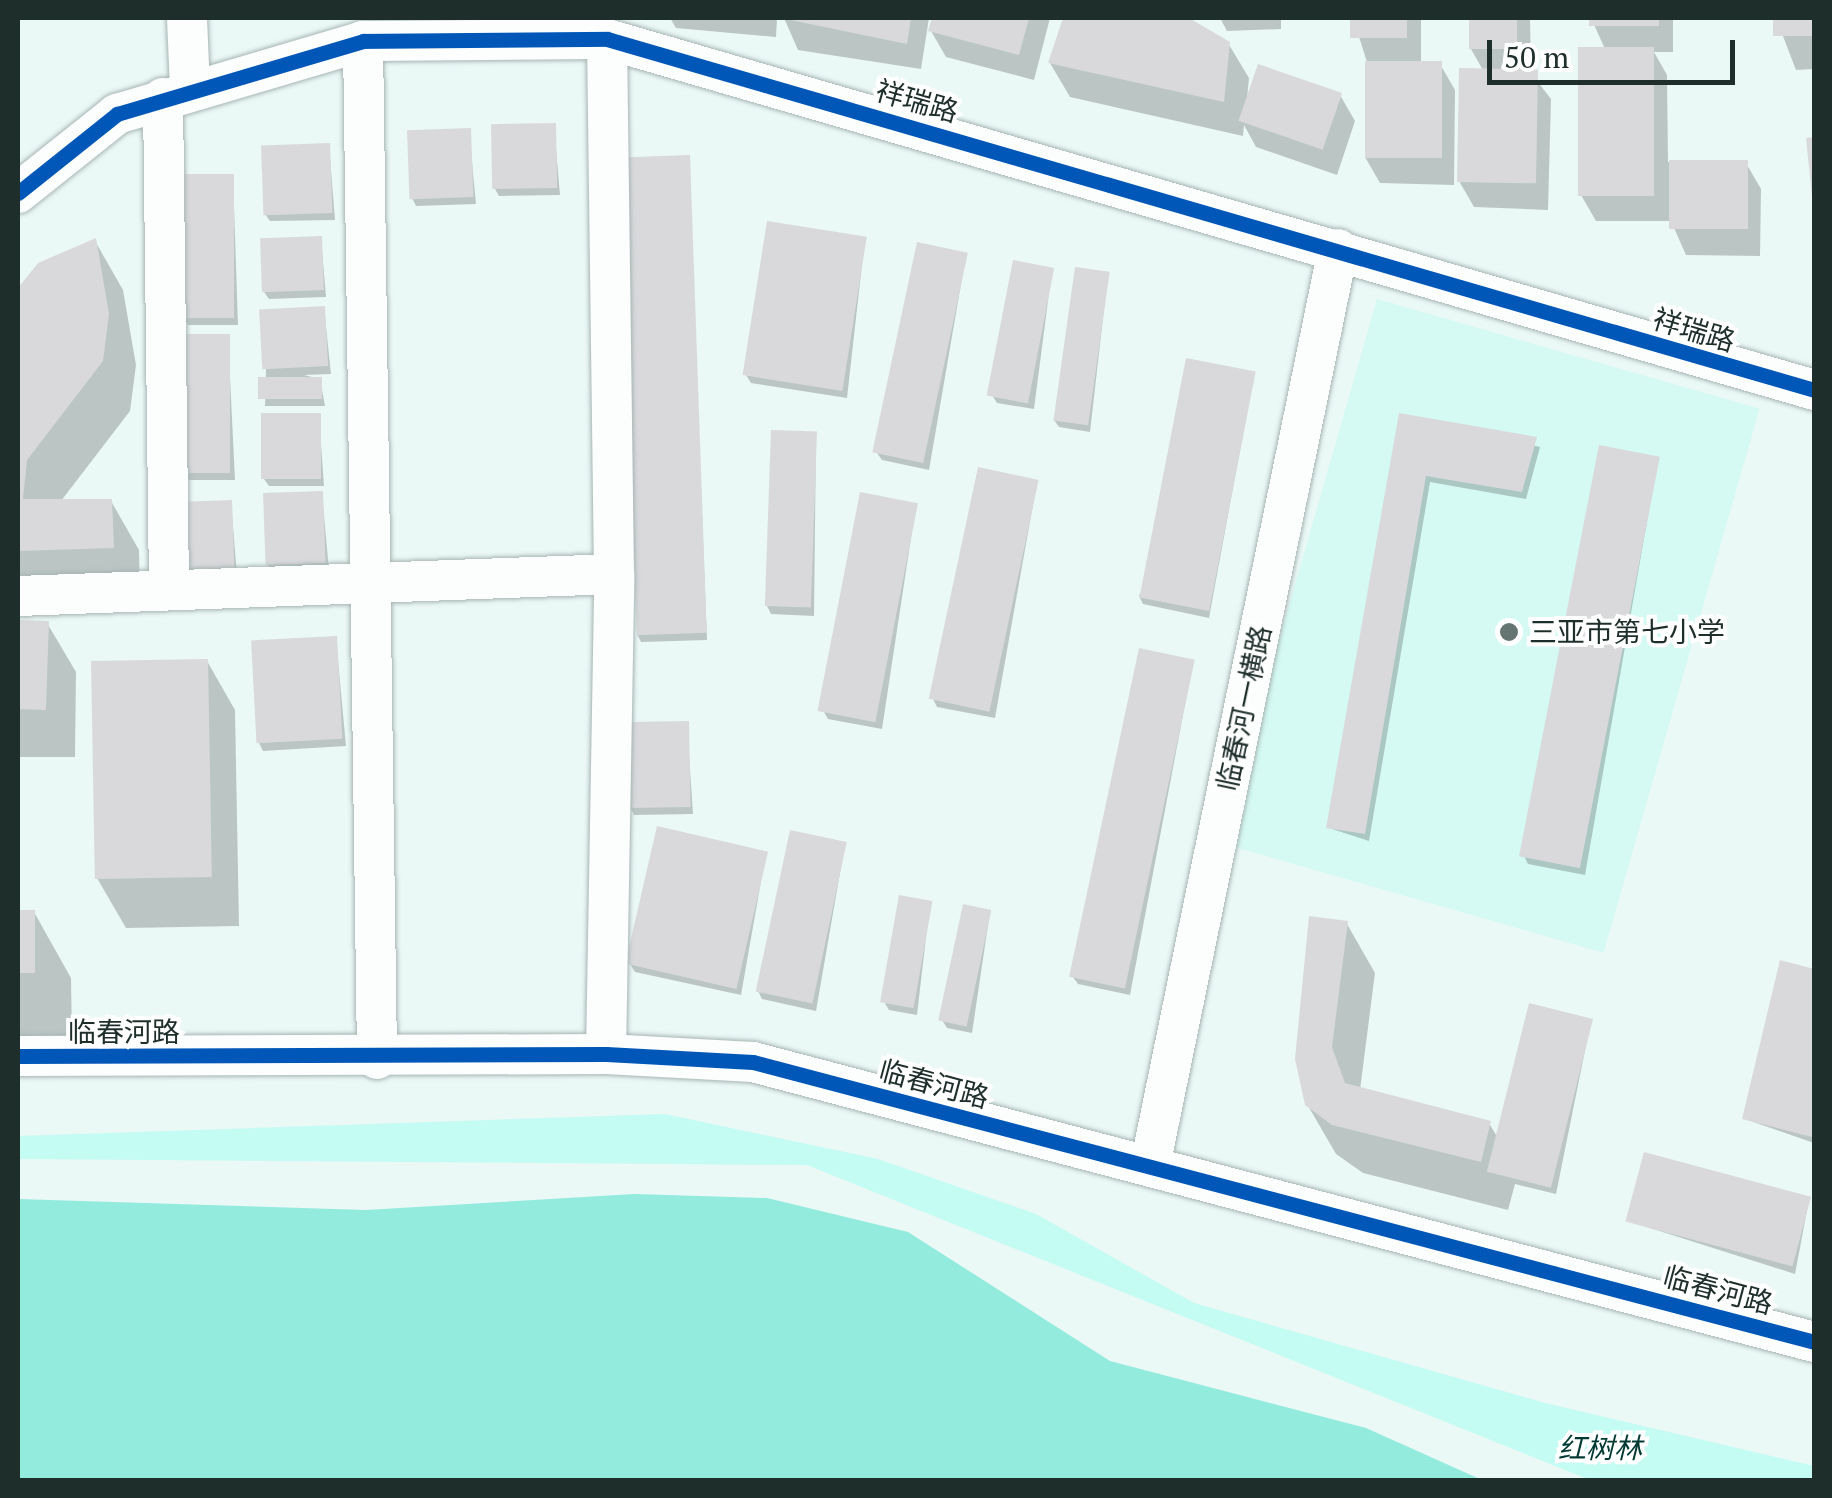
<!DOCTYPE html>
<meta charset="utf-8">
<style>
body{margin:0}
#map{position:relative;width:1832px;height:1498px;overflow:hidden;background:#eaf8f6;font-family:"PT Serif","Noto Sans SC",serif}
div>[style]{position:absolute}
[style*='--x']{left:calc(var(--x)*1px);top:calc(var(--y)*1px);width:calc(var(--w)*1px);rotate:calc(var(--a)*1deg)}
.built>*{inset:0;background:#d5f9f3;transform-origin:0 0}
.green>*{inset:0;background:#c4fbf2}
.water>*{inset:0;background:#93ebde}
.shadow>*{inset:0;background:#0003;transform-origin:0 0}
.building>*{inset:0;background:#d9d9dc;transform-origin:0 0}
.roads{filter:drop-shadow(0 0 2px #a7b5b3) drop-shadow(0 0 2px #a7b5b3)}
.minor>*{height:40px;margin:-20px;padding:0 20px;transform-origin:20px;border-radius:20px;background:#fcfefe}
.cycleway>*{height:15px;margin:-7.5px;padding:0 7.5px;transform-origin:7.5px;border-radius:7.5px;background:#0057b8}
.dots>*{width:28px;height:28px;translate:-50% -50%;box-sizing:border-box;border:5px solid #fff;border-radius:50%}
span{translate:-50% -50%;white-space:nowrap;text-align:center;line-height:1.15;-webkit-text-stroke:8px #fff;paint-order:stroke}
.street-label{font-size:28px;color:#1d2e2b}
.poi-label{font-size:28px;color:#1d2e2b}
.left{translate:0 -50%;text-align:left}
.park-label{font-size:28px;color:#003932;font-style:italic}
.frame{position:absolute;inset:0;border:20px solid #1d2e2b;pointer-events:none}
.scale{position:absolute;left:1487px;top:40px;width:248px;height:45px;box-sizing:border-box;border:5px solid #1d2e2b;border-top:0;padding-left:12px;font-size:30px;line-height:35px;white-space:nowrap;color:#1d2e2b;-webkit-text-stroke:8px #fff;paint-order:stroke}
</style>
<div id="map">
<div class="built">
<div style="left:1377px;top:299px;width:398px;height:566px;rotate:16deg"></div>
</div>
<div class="green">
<div style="clip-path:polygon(665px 1114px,878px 1159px,1036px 1214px,1194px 1303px,1545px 1403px,1814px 1466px,1814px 1480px,1590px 1480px,807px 1165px,18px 1159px,18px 1136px)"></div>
</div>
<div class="water">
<div style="clip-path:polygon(634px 1194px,767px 1198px,908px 1232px,1110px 1361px,1366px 1428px,1482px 1480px,18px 1480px,18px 1199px,366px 1210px)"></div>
</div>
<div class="shadow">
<div style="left:289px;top:18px;width:61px;height:2px"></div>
<div style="clip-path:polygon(670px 18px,777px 18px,776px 37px,676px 28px)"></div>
<div style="clip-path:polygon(784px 18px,929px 18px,921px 69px,798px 50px)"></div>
<div style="clip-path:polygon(935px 18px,1050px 18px,1034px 80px,946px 57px,931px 31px)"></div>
<div style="clip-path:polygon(1066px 18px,1185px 18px,1228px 43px,1249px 78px,1247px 99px,1340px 95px,1355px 121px,1337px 175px,1256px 147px,1244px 125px,1243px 136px,1070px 97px,1050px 63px)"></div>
<div style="clip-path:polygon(1220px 18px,1281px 18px,1281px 29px,1227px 31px)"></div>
<div style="clip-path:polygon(1353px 18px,1421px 18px,1421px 64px,1440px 64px,1455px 90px,1454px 185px,1380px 183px,1365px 157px,1367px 62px)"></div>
<div style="clip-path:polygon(1471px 18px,1530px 18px,1531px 73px,1551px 99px,1548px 210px,1474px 207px,1459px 181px,1484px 72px,1471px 49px)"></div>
<div style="clip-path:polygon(1591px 18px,1673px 18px,1673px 52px,1654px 52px,1667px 75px,1668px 162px,1746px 163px,1761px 189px,1760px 256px,1686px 255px,1671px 221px,1596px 221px,1581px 195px,1605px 49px)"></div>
<div style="clip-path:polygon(1776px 18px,1814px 18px,1814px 69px,1796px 70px)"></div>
<div style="clip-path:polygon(554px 126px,560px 195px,499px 196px,495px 189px)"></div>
<div style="clip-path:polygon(469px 131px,476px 204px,416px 206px,412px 198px)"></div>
<div style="clip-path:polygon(329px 145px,335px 220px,270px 221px,265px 214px)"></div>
<div style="clip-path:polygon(688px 158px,707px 640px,641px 642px,637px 634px)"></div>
<div style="clip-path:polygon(233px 176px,238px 325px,188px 325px,183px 318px)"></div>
<div style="clip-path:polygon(321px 238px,326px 297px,269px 299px,264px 292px)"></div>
<div style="clip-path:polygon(865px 238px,847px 398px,751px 383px,746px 375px)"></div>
<div style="clip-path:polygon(95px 241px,123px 290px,136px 365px,130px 411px,61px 501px,111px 501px,139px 550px,140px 596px,18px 600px,18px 291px,40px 265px)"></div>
<div style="clip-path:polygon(966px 255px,929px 470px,882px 460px,877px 453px)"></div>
<div style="clip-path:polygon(1052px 270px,1034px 409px,997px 403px,992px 395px)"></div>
<div style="clip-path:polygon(1108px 274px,1090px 432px,1059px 427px,1054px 420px)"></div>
<div style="clip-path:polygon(324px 308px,331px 374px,304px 375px,320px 379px,325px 406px,265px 406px,266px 369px)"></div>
<div style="clip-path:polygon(228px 336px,235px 480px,189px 480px,184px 473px)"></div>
<div style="clip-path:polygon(1254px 374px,1209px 618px,1143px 604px,1139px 596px)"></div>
<div style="clip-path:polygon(319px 416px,324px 486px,269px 486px,264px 479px)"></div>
<div style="clip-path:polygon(1401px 416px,1540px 447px,1526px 499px,1430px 482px,1369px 841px,1329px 828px)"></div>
<div style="clip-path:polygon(816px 434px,814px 616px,771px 614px,767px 606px)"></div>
<div style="clip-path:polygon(1658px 459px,1585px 875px,1528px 864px,1524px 856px)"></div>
<div style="clip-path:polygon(1037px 482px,995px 718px,937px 707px,933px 699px)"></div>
<div style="clip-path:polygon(322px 493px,329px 571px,272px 573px,268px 565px)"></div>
<div style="clip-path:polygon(231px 502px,237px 575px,182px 569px)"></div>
<div style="clip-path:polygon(916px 505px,882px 729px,828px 719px,824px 712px)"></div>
<div style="clip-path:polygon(18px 623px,47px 623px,76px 672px,75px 757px,18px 757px)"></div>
<div style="clip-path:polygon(336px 639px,346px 746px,263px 751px,259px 743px)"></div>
<div style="clip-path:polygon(207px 661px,235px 710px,239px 926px,126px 928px,97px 878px)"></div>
<div style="clip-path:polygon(1193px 662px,1130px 995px,1078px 984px,1073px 977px)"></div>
<div style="clip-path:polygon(687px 724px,693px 814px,634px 815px,630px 807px)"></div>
<div style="clip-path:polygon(845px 844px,816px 1011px,762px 999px,758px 991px)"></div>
<div style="clip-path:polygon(766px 853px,741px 995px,635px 972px,630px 964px)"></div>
<div style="clip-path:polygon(930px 903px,917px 1015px,889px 1010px,884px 1002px)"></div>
<div style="clip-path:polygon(34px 912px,71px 978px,72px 1038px,18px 1039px,18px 913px)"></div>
<div style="clip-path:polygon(990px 912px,972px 1033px,947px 1028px,942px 1020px)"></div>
<div style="clip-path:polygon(1347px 924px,1375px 973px,1360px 1090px,1489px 1123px,1499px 1140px,1591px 1021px,1556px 1194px,1515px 1184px,1508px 1210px,1363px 1173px,1336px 1154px,1307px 1104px)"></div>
<div style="clip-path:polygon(1781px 963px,1814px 971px,1814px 1143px,1745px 1119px)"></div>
<div style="clip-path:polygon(1809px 1200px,1795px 1274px,1628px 1221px)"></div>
</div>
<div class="building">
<div style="clip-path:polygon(781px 18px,911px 18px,907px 44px)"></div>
<div style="clip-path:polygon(932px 18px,1029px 18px,1019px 55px,928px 31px)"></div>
<div style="clip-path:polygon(1063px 18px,1189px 18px,1230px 42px,1224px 102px,1048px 63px)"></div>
<div style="left:1350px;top:18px;width:57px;height:20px"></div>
<div style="left:1469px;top:18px;width:48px;height:31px"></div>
<div style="left:1589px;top:18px;width:70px;height:8px"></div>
<div style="left:1773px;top:18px;width:41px;height:18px"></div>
<div style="left:1578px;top:47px;width:76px;height:149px"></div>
<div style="left:1365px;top:61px;width:77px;height:97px"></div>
<div style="left:1258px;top:64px;width:89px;height:60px;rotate:19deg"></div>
<div style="left:1459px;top:68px;width:79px;height:114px;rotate:1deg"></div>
<div style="left:556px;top:123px;width:65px;height:65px;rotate:89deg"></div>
<div style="left:471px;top:128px;width:69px;height:64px;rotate:88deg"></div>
<div style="clip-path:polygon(1814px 137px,1814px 195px,1812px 196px,1806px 138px)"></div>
<div style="left:330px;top:143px;width:70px;height:69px;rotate:88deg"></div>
<div style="left:690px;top:155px;width:478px;height:70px;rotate:88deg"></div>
<div style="left:1669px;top:160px;width:79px;height:69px"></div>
<div style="left:180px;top:174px;width:54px;height:144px"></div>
<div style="left:767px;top:221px;width:101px;height:156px;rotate:9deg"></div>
<div style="left:322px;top:236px;width:54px;height:62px;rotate:88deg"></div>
<div style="clip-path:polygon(96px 238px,109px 314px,103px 361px,27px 460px,23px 499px,112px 499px,114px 548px,18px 551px,18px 288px,38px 263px)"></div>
<div style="left:917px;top:242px;width:52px;height:215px;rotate:12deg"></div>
<div style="left:1013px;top:260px;width:42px;height:138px;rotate:11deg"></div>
<div style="left:1075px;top:267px;width:35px;height:155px;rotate:8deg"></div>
<div style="left:325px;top:306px;width:60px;height:66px;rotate:87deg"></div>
<div style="left:179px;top:334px;width:51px;height:139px"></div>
<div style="left:1186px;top:358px;width:71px;height:244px;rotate:11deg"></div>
<div style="left:258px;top:377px;width:64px;height:22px"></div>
<div style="left:261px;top:413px;width:60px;height:66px"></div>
<div style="clip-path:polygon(1399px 413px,1537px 437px,1522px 492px,1426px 476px,1365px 834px,1326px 828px)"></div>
<div style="left:771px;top:430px;width:46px;height:176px;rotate:2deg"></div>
<div style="left:1599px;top:445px;width:62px;height:419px;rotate:11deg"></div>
<div style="left:978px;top:467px;width:62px;height:237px;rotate:12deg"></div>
<div style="left:323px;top:491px;width:72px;height:60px;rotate:88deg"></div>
<div style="left:860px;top:492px;width:59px;height:223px;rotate:11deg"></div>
<div style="left:232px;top:500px;width:68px;height:54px;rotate:88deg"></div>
<div style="left:18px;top:620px;width:31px;height:89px;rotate:2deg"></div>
<div style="left:337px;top:636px;width:103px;height:86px;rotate:87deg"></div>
<div style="left:1139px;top:648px;width:57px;height:336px;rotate:12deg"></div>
<div style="left:208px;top:659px;width:218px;height:117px;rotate:89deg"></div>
<div style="left:689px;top:721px;width:86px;height:63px;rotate:89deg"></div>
<div style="left:657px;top:826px;width:114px;height:141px;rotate:13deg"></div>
<div style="left:790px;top:830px;width:58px;height:165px;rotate:12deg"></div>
<div style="left:899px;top:895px;width:34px;height:109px;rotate:10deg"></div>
<div style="left:963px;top:904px;width:29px;height:119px;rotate:12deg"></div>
<div style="left:18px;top:910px;width:17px;height:63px"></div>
<div style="clip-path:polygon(1309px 916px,1348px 921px,1332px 1047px,1345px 1083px,1491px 1121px,1481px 1162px,1332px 1125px,1305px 1105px,1295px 1059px)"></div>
<div style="clip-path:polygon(1780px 960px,1814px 969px,1812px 1137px,1742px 1119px)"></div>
<div style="left:1529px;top:1003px;width:66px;height:174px;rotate:14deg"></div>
<div style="left:1644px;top:1152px;width:173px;height:72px;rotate:15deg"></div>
</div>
<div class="roads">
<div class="minor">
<div style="--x:187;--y:18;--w:71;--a:87.6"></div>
<div style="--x:363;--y:41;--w:1018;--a:89.21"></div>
<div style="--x:163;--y:98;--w:492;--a:89.3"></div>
<div style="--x:18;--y:193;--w:127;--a:-38.6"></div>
<div style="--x:117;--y:114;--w:257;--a:-16.5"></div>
<div style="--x:363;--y:41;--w:244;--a:-0.5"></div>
<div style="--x:607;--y:39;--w:1257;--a:16.21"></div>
<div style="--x:18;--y:596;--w:596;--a:-2.11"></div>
<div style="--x:606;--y:1054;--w:480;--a:-89"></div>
<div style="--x:614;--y:574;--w:535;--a:-90.75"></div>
<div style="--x:18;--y:1056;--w:588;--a:-0.19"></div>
<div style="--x:606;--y:1054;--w:147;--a:3.1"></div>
<div style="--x:753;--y:1062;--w:1097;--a:14.78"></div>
<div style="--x:1150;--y:1166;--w:936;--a:-78.41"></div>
</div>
</div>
<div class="cycleway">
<div style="--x:18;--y:193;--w:127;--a:-38.6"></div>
<div style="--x:117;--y:114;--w:257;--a:-16.5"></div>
<div style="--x:363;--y:41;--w:244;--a:-0.5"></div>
<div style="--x:607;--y:39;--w:1257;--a:16.21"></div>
<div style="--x:18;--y:1056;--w:588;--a:-0.19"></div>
<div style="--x:606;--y:1054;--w:147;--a:3.1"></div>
<div style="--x:753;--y:1062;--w:1097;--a:14.78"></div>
</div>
<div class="dots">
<div style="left:1509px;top:632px;background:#657572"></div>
</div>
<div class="street-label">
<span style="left:917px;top:101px;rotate:16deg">祥瑞路</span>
<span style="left:1694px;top:330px;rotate:17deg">祥瑞路</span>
<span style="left:1244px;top:708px;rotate:-78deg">临春河一横路</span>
<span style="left:124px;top:1032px">临春河路</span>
<span style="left:934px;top:1084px;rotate:15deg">临春河路</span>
<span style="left:1718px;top:1290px;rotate:15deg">临春河路</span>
</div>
<div class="poi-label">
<span class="left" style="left:1529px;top:632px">三亚市第七小学</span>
</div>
<div class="park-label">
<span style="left:1600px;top:1448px">红树林</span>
</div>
<div class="frame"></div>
<div class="scale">50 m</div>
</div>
